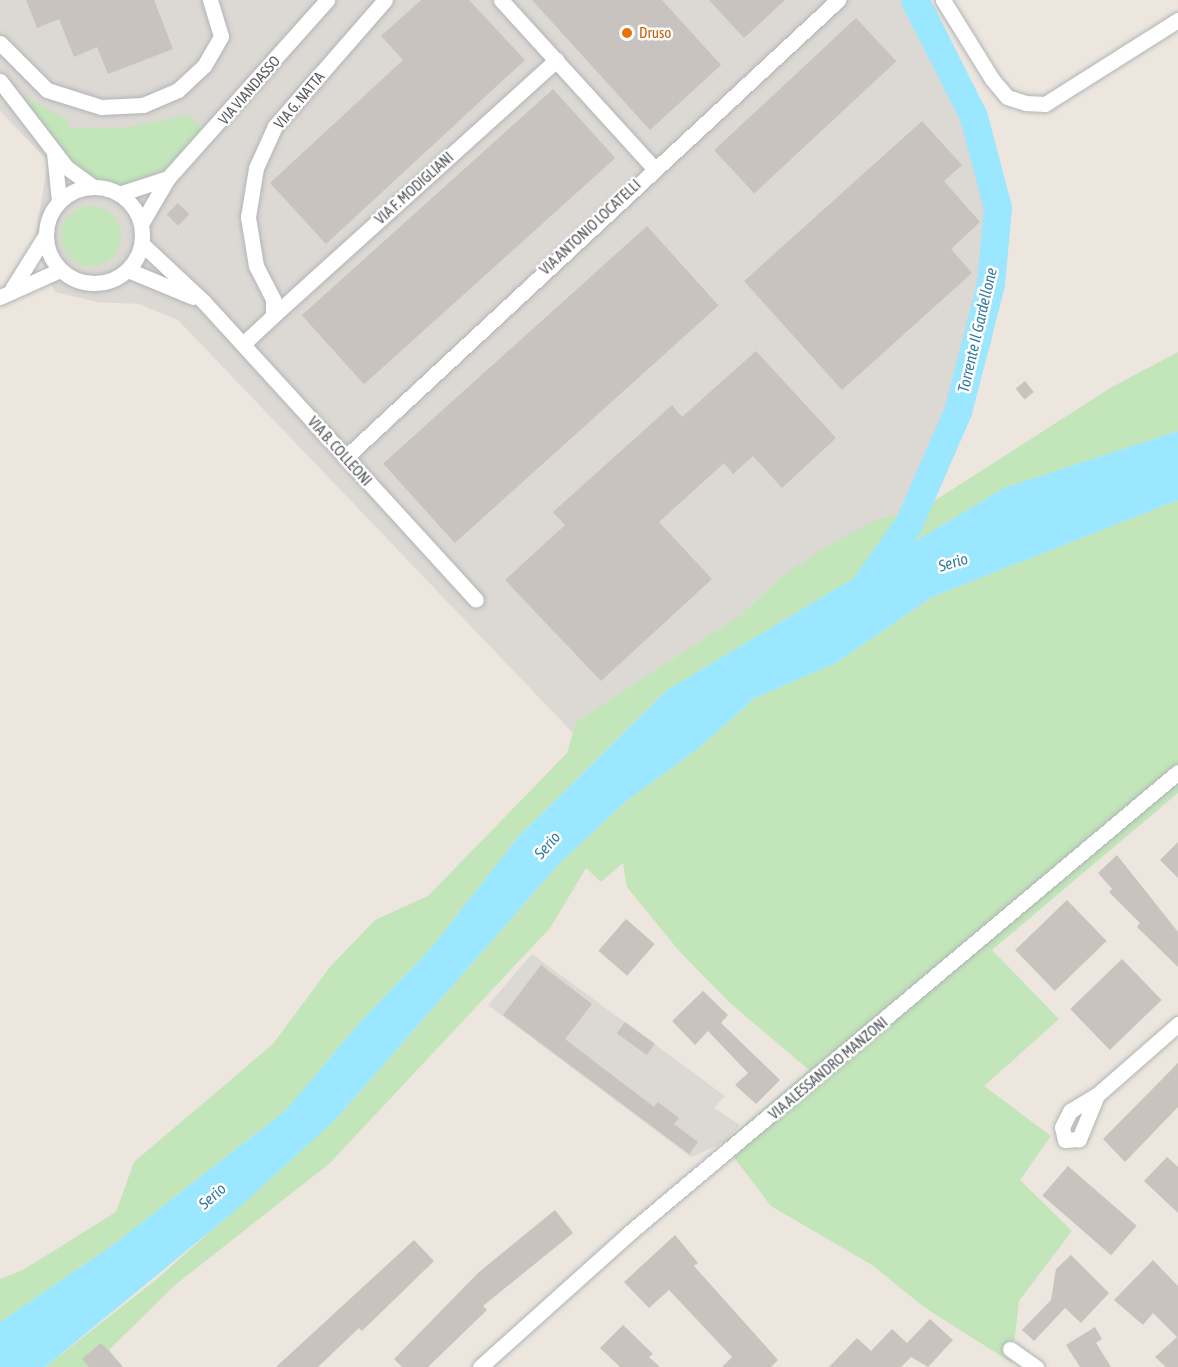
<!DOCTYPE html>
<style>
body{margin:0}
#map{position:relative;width:1178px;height:1367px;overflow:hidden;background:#ece6de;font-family:"Asap Condensed",sans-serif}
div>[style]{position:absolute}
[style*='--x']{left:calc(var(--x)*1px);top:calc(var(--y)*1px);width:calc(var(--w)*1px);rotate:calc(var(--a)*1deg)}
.industrial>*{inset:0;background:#dcd8d3}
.green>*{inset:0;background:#c2e5b9}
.round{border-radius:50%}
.water>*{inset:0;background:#9be7ff}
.river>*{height:28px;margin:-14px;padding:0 14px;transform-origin:14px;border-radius:14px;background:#9be7ff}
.building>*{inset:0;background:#c8c3be;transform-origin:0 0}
.roads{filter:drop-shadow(0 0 2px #b0b4b7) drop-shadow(0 0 2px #b0b4b7)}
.minor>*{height:15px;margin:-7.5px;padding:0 7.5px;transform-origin:7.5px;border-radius:7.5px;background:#fff}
.minor>.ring{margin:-7.5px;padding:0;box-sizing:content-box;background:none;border:15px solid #fff;border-radius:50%}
.dots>*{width:16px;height:16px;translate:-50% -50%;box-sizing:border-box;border:3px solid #fff;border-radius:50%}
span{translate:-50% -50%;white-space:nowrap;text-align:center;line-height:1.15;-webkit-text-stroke:5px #fff;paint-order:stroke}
.food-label{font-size:15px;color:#c56008}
.left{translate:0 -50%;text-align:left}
.street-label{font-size:15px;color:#585d60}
.water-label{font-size:16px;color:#337ea0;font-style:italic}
</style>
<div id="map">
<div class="industrial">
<div style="clip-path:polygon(0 0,917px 0,959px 78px,998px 186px,1006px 251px,991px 343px,962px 435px,923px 508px,878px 519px,780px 578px,740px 615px,576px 722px,573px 733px,178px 320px,139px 304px,97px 302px,55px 292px,34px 246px,48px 161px,0 111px)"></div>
<div style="clip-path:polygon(532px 954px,725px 1096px,714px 1108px,740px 1125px,723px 1143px,691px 1157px,488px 1005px)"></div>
</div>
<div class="green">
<div style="clip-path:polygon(24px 96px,69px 121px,68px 128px,125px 128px,187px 115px,206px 132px,163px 170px,132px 185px,86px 182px)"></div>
<div class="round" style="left:61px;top:206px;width:60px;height:60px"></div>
<div style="clip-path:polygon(1178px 352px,1178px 431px,1004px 488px,667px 690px,518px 837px,432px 947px,361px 1021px,285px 1111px,114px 1244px,0 1322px,0 1279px,23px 1270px,116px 1212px,134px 1162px,273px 1044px,330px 967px,375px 920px,428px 896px,567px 753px,576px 722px,740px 615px,780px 578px,827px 546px,878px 519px,923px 508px,1112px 387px)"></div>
<div style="clip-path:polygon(1178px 500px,1178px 793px,992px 950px,1059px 1019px,984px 1086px,1051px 1136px,1020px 1180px,1072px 1231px,1019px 1301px,1012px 1363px,924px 1307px,872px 1265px,771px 1206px,723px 1143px,809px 1070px,729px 1002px,680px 952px,627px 887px,623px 863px,601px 882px,586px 868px,550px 928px,330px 1163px,175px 1285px,109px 1350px,123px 1367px,45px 1367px,157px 1279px,334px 1121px,559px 864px,625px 802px,696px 750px,755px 698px,836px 663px,932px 597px)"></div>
</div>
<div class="water">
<div style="clip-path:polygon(1178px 431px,1178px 500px,932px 597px,836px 663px,755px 698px,696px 750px,625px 802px,559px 864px,334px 1121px,236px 1210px,45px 1367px,0 1367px,0 1322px,114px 1244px,285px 1111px,361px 1021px,432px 947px,518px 837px,667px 690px,1004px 488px)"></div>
</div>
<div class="river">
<div style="--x:868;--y:582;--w:71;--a:-54.7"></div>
<div style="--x:909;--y:524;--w:122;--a:-66.4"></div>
<div style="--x:958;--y:412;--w:132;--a:-75.5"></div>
<div style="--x:991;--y:284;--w:76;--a:-84.7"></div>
<div style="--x:998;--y:208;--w:94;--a:-104.8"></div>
<div style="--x:974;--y:117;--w:131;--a:-116.8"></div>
</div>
<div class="building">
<div style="clip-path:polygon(26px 0,154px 0,173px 49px,108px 74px,97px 47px,74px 57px,59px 19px,37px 28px)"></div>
<div style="clip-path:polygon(421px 0,469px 0,525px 60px,326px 244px,270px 183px,403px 60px,381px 36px)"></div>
<div style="clip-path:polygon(532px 0,662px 0,721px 65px,650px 130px)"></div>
<div style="clip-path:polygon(709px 0,785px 0,744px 38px)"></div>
<div style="left:856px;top:18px;width:59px;height:194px;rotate:47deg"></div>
<div style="left:553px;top:89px;width:93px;height:338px;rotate:48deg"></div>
<div style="clip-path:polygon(922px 121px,962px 165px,944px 181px,980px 222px,951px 249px,972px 273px,842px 390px,744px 281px)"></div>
<div style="left:178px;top:203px;width:16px;height:16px;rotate:45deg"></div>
<div style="left:647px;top:226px;width:107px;height:355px;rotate:48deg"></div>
<div style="clip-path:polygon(756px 351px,836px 438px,782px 488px,753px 456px,733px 474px,724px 463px,659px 522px,712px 579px,601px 681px,505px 580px,565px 525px,553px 512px,672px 405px,682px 417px)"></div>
<div style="left:1025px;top:381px;width:14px;height:12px;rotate:51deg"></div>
<div style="clip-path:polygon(1178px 842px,1178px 878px,1160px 860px)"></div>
<div style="clip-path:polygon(1117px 855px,1178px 932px,1178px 967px,1137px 927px,1140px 923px,1109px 892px,1112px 889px,1098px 873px)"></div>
<div style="left:1067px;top:900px;width:57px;height:72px;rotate:46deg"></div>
<div style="left:626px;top:919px;width:38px;height:42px;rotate:41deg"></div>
<div style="left:1122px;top:959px;width:57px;height:72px;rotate:46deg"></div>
<div style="clip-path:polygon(541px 965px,592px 1004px,565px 1039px,654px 1107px,658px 1102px,679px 1118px,674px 1124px,698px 1142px,689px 1154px,503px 1015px)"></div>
<div style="clip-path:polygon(703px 991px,728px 1015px,721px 1023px,780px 1080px,756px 1104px,735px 1085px,748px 1073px,708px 1031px,695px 1045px,672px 1021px)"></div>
<div style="left:625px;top:1022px;width:37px;height:14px;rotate:36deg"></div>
<div style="clip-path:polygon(1178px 1063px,1178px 1107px,1125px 1162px,1103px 1139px)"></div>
<div style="clip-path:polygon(1167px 1157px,1178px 1167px,1178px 1213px,1144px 1181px)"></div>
<div style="left:1068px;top:1166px;width:91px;height:39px;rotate:41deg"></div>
<div style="clip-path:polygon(555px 1210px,573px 1233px,483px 1306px,487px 1310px,428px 1367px,402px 1367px,394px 1359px,479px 1272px)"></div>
<div style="clip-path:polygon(675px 1235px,698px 1263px,694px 1266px,778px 1360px,771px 1367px,722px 1367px,732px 1357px,669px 1290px,649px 1308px,624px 1282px)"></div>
<div style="clip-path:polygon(414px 1240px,434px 1261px,362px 1331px,359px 1328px,318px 1367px,276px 1367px)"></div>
<div style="clip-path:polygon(1071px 1255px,1109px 1293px,1081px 1323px,1065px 1308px,1034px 1341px,1022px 1330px,1051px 1300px,1056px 1269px)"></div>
<div style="clip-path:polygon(1153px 1260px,1178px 1286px,1178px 1367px,1166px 1367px,1155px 1357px,1177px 1337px,1153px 1313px,1143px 1325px,1114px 1300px)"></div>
<div style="clip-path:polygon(930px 1319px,953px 1340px,928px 1367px,911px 1357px,901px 1367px,829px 1367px,857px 1338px,871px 1351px,892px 1329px,907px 1343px)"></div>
<div style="clip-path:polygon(623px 1325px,653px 1354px,649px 1357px,660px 1367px,620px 1367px,600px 1348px)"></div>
<div style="clip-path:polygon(1095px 1327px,1102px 1339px,1096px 1343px,1111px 1367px,1080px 1367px,1066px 1345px)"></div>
<div style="clip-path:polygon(101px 1343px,108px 1350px,123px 1367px,89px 1367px,82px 1359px)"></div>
</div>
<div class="roads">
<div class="minor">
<div style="--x:501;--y:0;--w:227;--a:47.7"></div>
<div style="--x:943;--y:0;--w:93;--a:58.2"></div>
<div style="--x:992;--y:79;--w:23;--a:50"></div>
<div style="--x:1007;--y:97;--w:20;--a:18"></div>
<div style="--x:1026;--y:103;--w:19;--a:3"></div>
<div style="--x:1045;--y:104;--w:157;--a:-32.3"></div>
<div style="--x:0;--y:43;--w:66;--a:45"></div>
<div style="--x:47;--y:90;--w:57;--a:17.5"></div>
<div style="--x:101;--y:107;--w:42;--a:-2.7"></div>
<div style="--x:143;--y:105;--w:38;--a:-23"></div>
<div style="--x:178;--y:90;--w:35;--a:-43"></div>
<div style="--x:204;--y:66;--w:34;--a:-60"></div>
<div style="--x:221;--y:36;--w:38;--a:-107"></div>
<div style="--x:0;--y:81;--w:108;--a:52.5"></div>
<div style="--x:66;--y:167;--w:34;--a:36"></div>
<div style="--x:54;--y:152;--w:49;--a:84.2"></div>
<div class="ring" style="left:46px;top:187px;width:81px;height:81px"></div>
<div style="--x:119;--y:194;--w:52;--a:-18.1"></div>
<div style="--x:141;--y:224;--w:53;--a:-59.6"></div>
<div style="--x:168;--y:178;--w:239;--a:-48.2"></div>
<div style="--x:142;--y:244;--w:85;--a:43.1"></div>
<div style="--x:204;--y:302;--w:403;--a:47.6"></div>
<div style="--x:128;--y:270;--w:70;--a:22.6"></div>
<div style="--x:12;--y:289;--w:62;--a:-58.1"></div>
<div style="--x:0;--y:297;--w:66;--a:-24.2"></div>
<div style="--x:273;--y:316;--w:382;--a:-42.1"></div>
<div style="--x:243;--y:344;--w:41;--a:-43"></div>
<div style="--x:273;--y:316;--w:17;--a:-90"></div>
<div style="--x:273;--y:299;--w:37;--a:-117"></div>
<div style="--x:256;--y:266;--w:50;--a:-99.3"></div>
<div style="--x:248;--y:217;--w:50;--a:-80.7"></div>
<div style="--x:256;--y:168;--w:46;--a:-65.7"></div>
<div style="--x:275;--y:126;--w:167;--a:-48.9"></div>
<div style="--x:346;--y:457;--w:672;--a:-42.89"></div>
<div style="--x:1097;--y:1095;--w:48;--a:112.2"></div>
<div style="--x:1079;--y:1139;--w:14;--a:176"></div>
<div style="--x:1065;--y:1140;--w:13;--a:-103"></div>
<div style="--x:1062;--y:1127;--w:18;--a:-63"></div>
<div style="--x:1070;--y:1111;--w:31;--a:-31"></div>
<div style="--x:1097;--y:1095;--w:108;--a:-41.2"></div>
<div style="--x:1010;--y:1349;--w:32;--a:35"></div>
<div style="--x:480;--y:1367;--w:199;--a:-41.9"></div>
<div style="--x:628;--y:1234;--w:718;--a:-40.03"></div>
</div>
</div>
<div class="dots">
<div style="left:627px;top:33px;background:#e8710a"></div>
</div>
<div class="food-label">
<span class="left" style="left:639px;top:33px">Druso</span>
</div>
<div class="street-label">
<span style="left:249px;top:90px;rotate:-49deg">VIA VIANDASSO</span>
<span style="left:299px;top:100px;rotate:-50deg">VIA G. NATTA</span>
<span style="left:414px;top:188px;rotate:-42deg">VIA F. MODIGLIANI</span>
<span style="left:590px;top:227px;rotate:-43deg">VIA ANTONIO LOCATELLI</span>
<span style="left:340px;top:451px;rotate:48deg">VIA B. COLLEONI</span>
<span style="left:828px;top:1068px;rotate:-40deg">VIA ALESSANDRO MANZONI</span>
</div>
<div class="water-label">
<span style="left:977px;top:330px;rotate:-77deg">Torrente Il Gardellone</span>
<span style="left:953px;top:562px;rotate:-17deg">Serio</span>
<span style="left:547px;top:845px;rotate:-49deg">Serio</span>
<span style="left:212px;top:1196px;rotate:-42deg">Serio</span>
</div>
</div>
